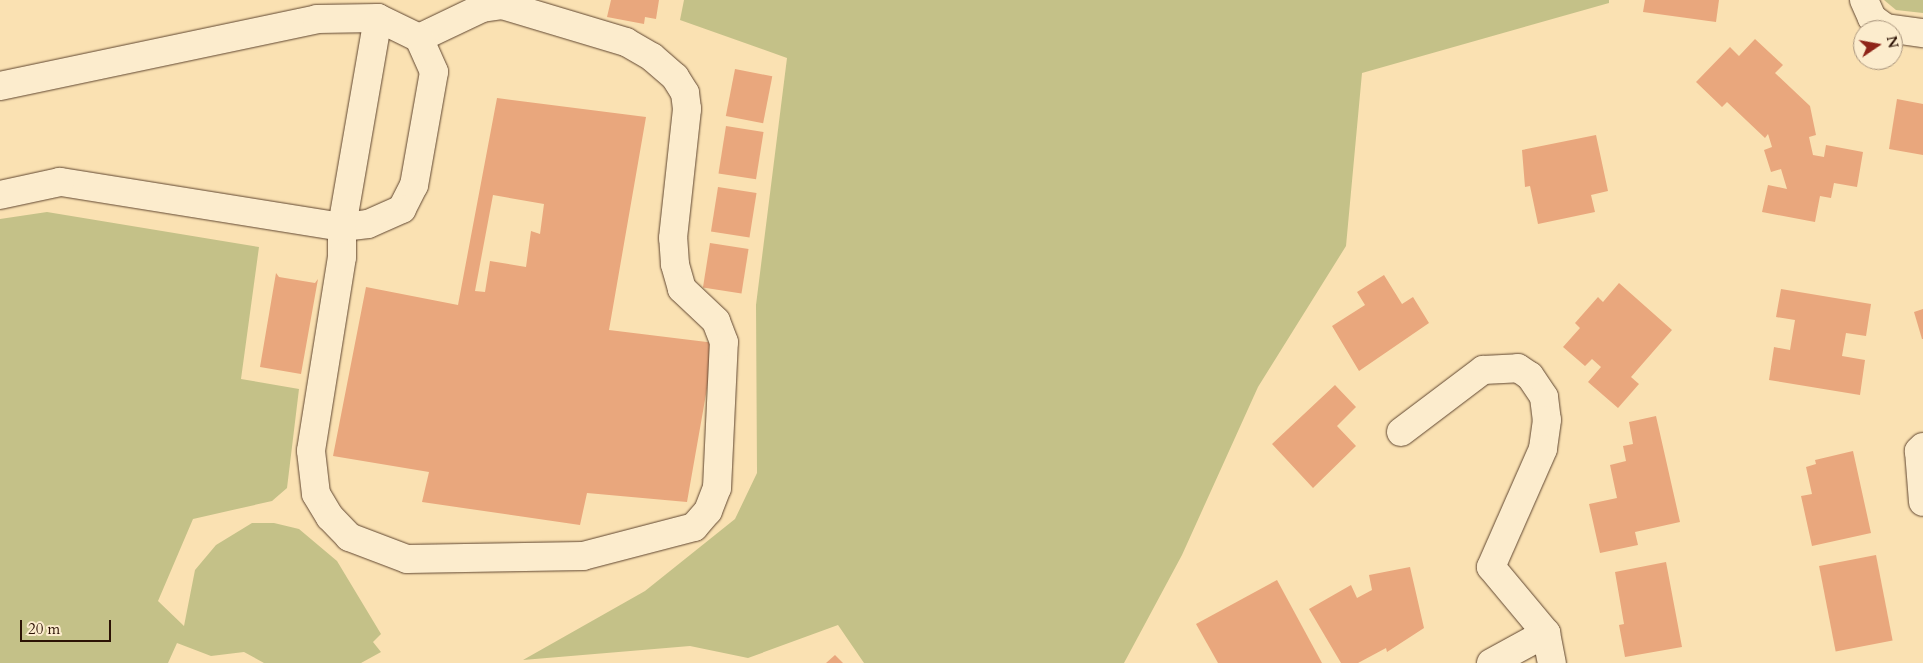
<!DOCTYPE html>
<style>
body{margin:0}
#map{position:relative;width:1923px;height:663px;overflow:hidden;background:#fae1b2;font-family:Cardo,serif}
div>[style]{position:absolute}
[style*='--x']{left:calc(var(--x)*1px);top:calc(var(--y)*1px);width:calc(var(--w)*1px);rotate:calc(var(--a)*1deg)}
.green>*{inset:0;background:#c4c188}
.building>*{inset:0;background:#e9a77d;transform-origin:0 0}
.roads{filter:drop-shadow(0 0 1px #604630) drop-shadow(0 0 1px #604630)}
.minor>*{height:28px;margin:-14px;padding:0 14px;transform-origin:14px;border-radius:14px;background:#fceccd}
span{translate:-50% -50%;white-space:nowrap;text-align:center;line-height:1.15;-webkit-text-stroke:4px #fceccd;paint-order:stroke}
.north{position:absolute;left:1853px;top:20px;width:50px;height:50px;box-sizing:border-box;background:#fceccd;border:1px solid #a9957d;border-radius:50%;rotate:78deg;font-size:14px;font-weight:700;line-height:20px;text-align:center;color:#2c1205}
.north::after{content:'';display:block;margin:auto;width:18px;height:22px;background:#8f2418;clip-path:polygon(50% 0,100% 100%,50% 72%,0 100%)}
.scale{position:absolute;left:20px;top:620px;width:91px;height:22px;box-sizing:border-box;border:2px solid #2c1205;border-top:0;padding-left:6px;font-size:15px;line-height:18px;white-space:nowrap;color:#2c1205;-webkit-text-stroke:4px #fceccd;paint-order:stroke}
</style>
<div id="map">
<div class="green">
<div style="clip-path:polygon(684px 0,1609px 0,1609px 3px,1362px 73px,1346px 246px,1258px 387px,1182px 555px,1124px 663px,864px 663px,838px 625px,748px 658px,690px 646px,523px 660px,645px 591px,735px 519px,757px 473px,756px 305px,787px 58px,680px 20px)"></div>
<div style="clip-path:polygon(1884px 0,1923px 0,1923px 13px,1896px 10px)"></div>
<div style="clip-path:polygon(47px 212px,259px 247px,241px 379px,299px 389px,287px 488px,272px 501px,193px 519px,158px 601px,184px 626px,195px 570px,216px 545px,252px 523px,274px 523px,299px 529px,337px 561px,381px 634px,373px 642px,381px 652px,361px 663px,264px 663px,244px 652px,211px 656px,177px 643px,168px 663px,0 663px,0 219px)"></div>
</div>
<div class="building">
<div style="clip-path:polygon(611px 0,659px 0,656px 19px,645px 17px,644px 24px,607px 17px)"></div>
<div style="clip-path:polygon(1645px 0,1719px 0,1716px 22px,1643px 12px)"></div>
<div style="clip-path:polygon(1755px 39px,1783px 65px,1775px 73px,1810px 106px,1816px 135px,1809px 137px,1813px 155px,1824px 157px,1826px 145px,1863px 152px,1857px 187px,1834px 183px,1831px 198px,1820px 196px,1815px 222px,1762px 212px,1768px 185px,1787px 189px,1781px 169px,1771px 172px,1764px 150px,1772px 147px,1768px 134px,1765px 138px,1727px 102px,1722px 107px,1696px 82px,1730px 47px,1739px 56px)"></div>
<div style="left:735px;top:69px;width:38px;height:48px;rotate:11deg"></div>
<div style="clip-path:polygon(evenodd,497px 98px,646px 117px,609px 330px,715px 343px,687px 502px,587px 493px,580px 525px,422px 502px,429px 472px,333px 456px,366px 287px,458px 305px,497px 98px,493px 195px,544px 204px,540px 234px,531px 231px,526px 267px,490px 261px,485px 292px,475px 291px,493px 195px)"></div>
<div style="clip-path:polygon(1897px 99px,1923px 104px,1923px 155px,1889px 149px)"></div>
<div style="left:726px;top:126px;width:38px;height:48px;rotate:9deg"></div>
<div style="clip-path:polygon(1596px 135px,1608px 191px,1591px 195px,1595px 212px,1538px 224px,1530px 186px,1525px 187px,1522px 150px)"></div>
<div style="left:718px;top:187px;width:39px;height:45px;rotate:9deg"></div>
<div style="left:710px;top:243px;width:39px;height:45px;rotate:9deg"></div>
<div style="clip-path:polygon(276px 273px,279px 277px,315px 283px,318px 279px,301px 374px,260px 367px)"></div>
<div style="clip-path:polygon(1384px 275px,1402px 304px,1413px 297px,1429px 323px,1359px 371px,1332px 326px,1365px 305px,1357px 292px)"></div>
<div style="clip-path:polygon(1619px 283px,1672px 330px,1631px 377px,1639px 384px,1618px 408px,1588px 382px,1601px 367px,1592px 359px,1585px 366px,1563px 347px,1580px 328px,1575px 323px,1598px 297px,1603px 302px)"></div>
<div style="clip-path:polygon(1781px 289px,1871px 304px,1866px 336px,1846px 333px,1842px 356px,1865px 360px,1860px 395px,1769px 380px,1774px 347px,1790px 350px,1795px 320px,1776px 317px)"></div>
<div style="clip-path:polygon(1923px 309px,1923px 339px,1922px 339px,1914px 312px)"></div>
<div style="clip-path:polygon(1335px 385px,1356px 407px,1337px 426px,1356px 446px,1313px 488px,1272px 444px)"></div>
<div style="clip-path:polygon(1656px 416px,1680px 522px,1635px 532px,1638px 545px,1600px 553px,1589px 504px,1617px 498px,1610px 465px,1626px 461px,1623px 446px,1633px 444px,1629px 422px)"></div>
<div style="clip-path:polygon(1853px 451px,1871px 533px,1812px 546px,1801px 496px,1812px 494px,1806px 467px,1816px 464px,1815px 460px)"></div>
<div style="left:1876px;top:555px;width:87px;height:58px;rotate:79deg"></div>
<div style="clip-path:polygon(1666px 562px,1682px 647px,1625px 657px,1619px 625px,1624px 624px,1615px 572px)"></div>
<div style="clip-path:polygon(1410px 567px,1424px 628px,1387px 652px,1386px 648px,1358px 663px,1341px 663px,1309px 609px,1351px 585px,1357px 598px,1372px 590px,1369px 575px)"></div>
<div style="clip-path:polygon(1277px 580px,1322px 663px,1218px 663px,1196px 624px)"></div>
<div style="clip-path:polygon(835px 655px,843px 663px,826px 663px)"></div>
</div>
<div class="roads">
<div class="minor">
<div style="--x:1864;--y:0;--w:20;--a:66"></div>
<div style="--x:1872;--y:18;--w:17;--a:36"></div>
<div style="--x:1886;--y:28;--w:37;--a:8"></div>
<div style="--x:378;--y:18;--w:212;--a:99.8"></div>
<div style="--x:342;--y:227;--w:30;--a:90"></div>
<div style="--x:342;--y:257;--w:196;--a:99.1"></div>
<div style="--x:311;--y:451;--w:43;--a:83.4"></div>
<div style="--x:316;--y:494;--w:27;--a:59"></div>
<div style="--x:330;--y:517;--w:28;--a:46"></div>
<div style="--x:349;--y:537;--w:62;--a:20.8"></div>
<div style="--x:407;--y:559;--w:176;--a:-1"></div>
<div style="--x:583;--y:556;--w:115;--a:-14.6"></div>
<div style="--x:694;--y:527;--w:21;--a:-49"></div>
<div style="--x:708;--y:511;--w:25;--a:-69"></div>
<div style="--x:717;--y:488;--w:146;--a:-87.3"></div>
<div style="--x:724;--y:342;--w:22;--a:-111"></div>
<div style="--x:716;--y:321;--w:47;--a:-136.7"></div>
<div style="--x:682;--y:289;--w:26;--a:-106"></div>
<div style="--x:675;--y:264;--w:26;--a:-94"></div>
<div style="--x:673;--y:238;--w:130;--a:-83.8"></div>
<div style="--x:687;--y:109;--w:16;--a:-97"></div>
<div style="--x:685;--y:93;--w:19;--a:-122"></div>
<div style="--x:675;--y:77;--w:30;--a:-139"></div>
<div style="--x:652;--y:57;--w:30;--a:-150"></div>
<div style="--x:626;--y:42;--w:128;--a:-163.3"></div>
<div style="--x:503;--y:5;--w:21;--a:172"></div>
<div style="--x:482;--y:8;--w:70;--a:154.5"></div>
<div style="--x:0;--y:86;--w:324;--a:-11.9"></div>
<div style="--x:317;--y:19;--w:61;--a:-0.9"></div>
<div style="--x:378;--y:18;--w:46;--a:26"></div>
<div style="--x:419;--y:38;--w:37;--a:66"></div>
<div style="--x:434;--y:72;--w:115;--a:100"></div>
<div style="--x:414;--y:185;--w:27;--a:117"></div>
<div style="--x:402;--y:209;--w:37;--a:156"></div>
<div style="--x:368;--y:224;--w:26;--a:173"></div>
<div style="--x:342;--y:227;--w:286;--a:-170.9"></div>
<div style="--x:60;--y:182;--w:61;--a:167.8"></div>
<div style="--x:1401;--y:432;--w:103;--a:-37.1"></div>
<div style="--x:1483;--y:370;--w:35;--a:-3"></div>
<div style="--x:1518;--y:368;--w:14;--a:34"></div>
<div style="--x:1530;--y:376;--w:25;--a:56"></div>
<div style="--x:1544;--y:397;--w:23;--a:83"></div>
<div style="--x:1547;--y:420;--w:29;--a:98"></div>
<div style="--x:1543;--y:449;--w:129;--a:113.8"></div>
<div style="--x:1491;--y:567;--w:86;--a:50.2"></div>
<div style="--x:1546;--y:633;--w:31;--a:79"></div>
<div style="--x:1923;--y:447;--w:6;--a:135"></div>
<div style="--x:1919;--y:451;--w:51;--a:85.5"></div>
<div style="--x:1491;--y:663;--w:63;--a:-28.6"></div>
</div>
</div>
<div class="north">N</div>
<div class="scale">20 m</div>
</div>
